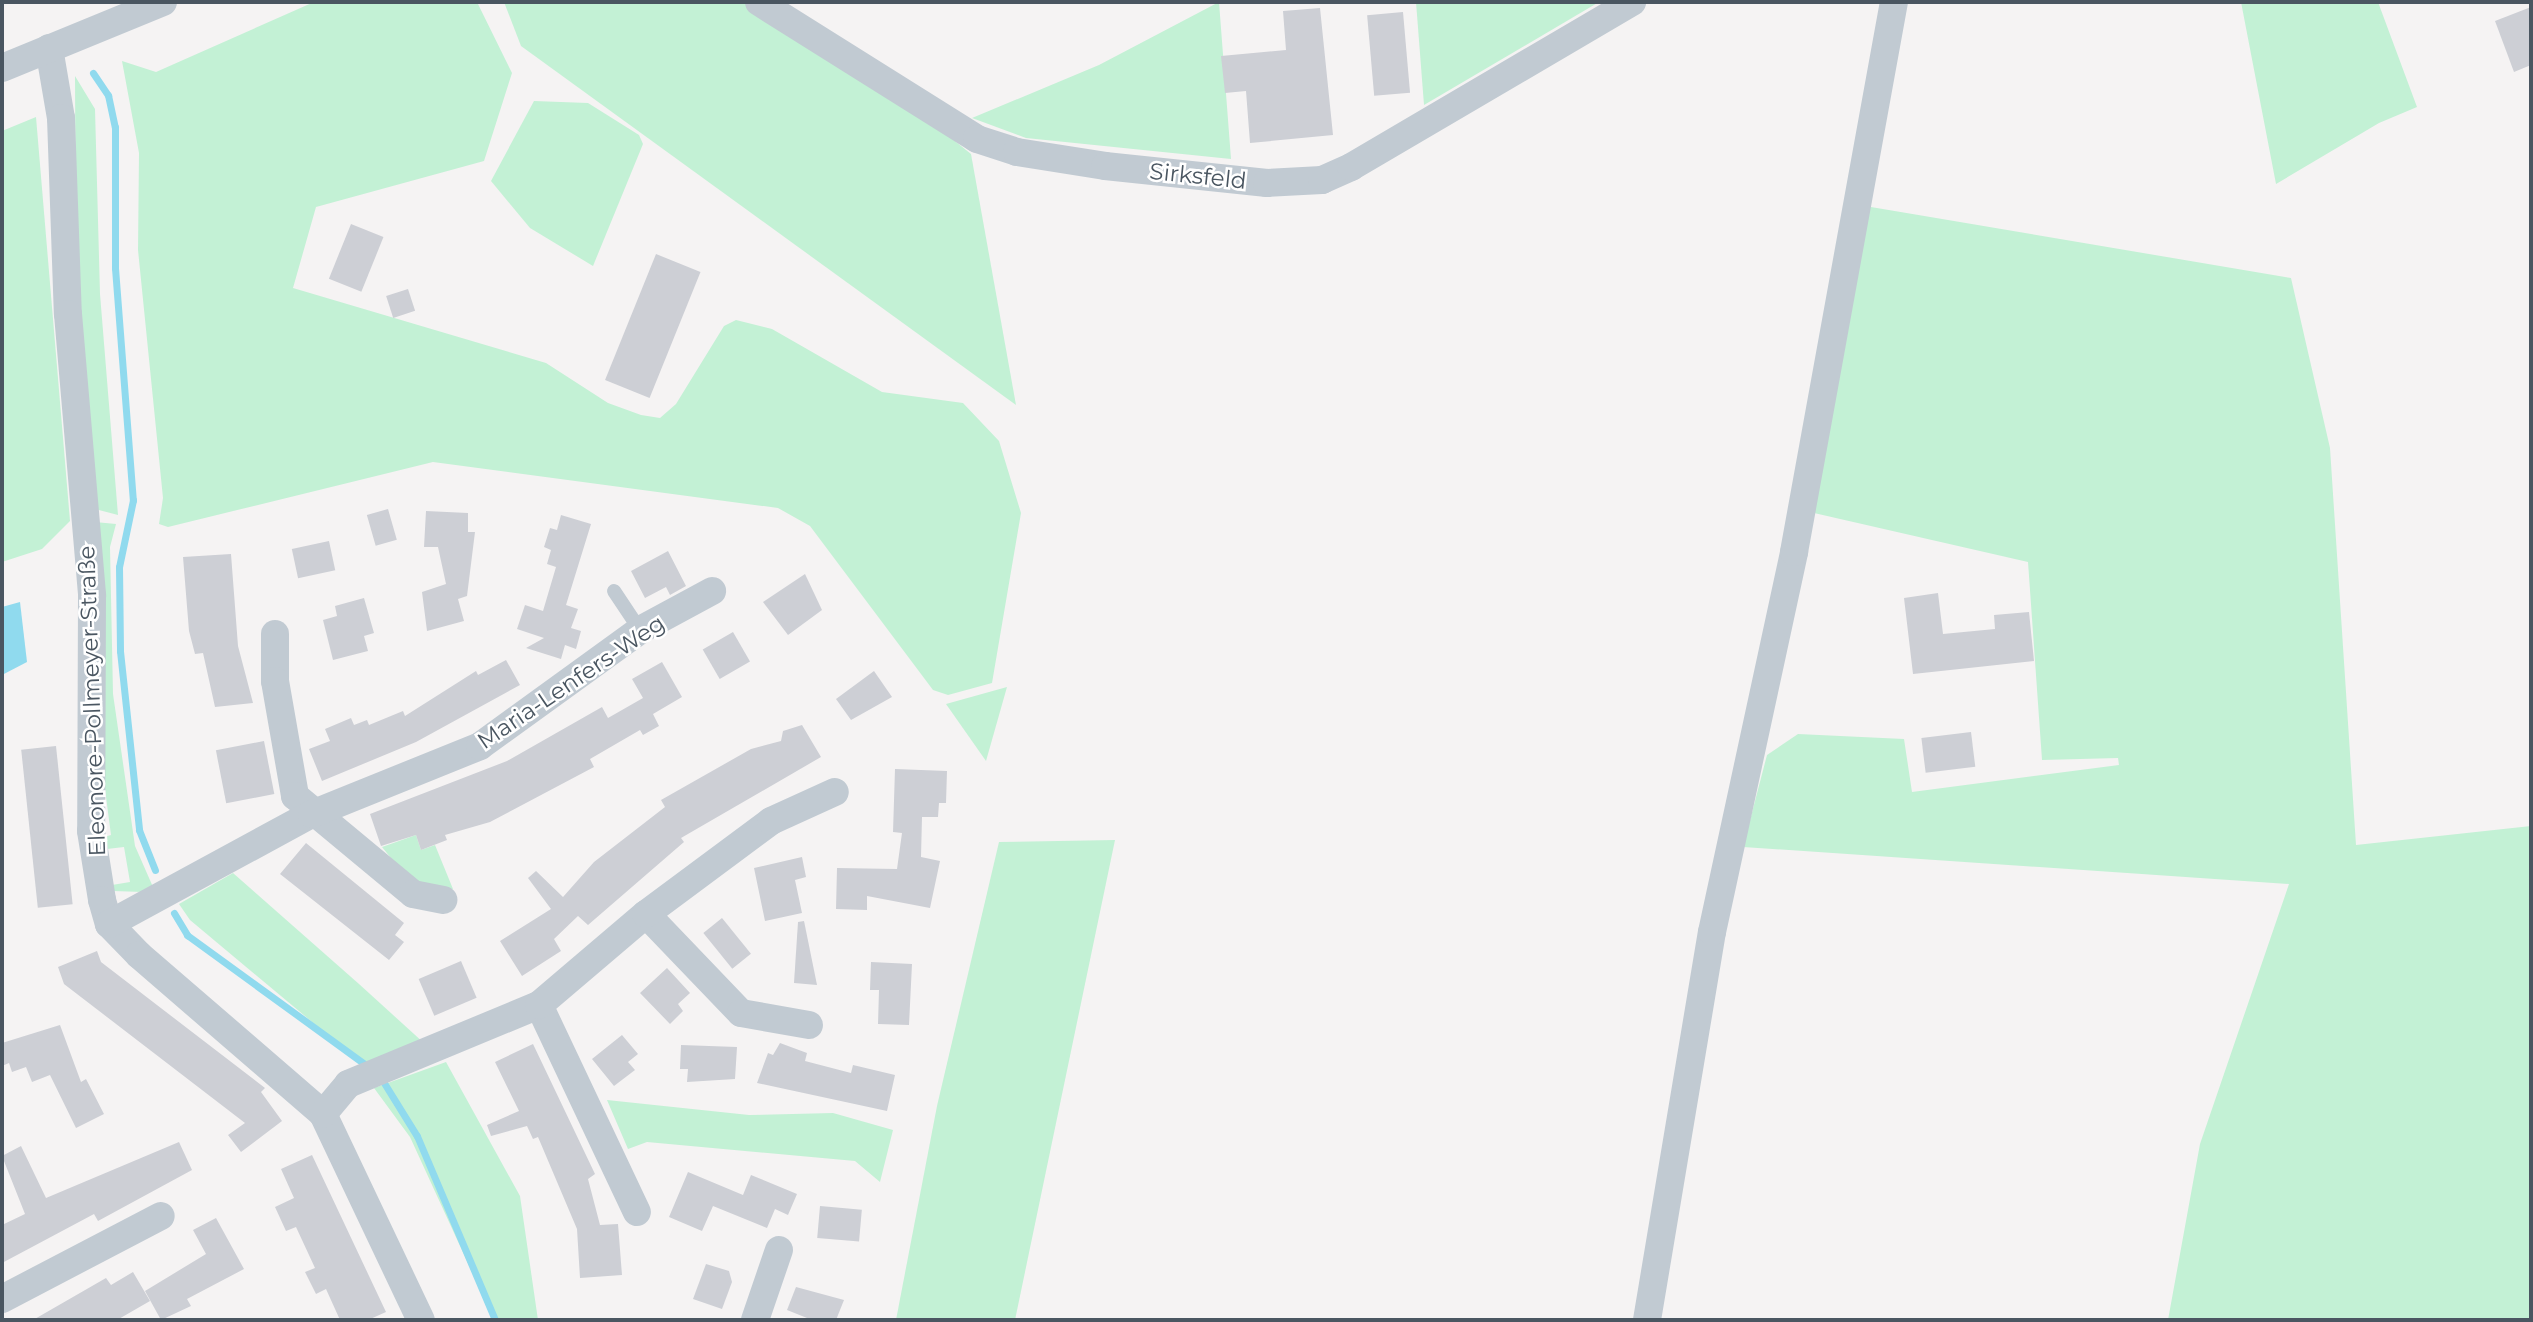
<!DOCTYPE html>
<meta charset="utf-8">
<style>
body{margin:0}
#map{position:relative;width:2533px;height:1322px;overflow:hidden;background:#f5f3f3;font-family:Montserrat,sans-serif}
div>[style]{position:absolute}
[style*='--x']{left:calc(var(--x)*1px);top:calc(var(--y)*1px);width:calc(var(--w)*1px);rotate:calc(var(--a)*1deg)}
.green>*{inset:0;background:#c3f1d5}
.water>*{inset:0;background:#90daee}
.stream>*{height:7px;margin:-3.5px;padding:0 3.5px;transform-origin:3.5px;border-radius:3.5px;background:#90daee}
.building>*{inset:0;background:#cdcfd5;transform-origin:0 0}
.service>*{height:14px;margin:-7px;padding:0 7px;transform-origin:7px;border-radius:7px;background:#c1cad2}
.minor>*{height:28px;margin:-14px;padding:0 14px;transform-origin:14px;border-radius:14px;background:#c1cad2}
span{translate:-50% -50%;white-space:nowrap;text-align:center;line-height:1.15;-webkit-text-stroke:5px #fff;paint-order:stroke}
.street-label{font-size:23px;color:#4a5661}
.frame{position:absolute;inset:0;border:4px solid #4a5661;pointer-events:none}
</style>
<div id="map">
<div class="green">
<div style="clip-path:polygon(314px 2px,477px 2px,512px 73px,484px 161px,316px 207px,293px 288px,546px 363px,608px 403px,641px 415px,660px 418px,676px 404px,724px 326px,736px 320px,772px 329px,882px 392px,963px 403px,999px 441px,1021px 513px,992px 683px,948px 695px,933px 690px,810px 526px,778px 508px,433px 462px,168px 527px,159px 524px,163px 498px,138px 250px,139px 153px,122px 61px,156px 72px)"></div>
<div style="clip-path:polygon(504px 2px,782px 2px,971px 154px,1016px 405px,521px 46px)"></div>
<div style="clip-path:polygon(1219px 2px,1231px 159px,1026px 138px,972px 118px,1099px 65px)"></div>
<div style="clip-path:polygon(1416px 2px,1599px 2px,1424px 105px)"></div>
<div style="clip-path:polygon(2241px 2px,2378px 2px,2417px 107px,2379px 123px,2276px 184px)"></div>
<div style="clip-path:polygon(75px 76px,95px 109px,100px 294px,118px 515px,95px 509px,76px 293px)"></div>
<div style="clip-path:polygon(534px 101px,588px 103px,639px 135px,643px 144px,593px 266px,530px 228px,491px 181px)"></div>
<div style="clip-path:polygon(36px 117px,70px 521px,42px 549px,2px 562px,2px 131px)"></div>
<div style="clip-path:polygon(1865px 206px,2291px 278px,2330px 448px,2356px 845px,2531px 826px,2531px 1320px,2168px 1320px,2200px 1144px,2289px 884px,1743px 847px,1767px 755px,1798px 734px,1904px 739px,1912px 792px,2119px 765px,2118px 758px,2042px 760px,2028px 562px,1814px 513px)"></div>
<div style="clip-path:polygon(95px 522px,116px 524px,110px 547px,113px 694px,135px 846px,153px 887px,143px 892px,113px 891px,112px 885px,130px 882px,124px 847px,107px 849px,104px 837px,111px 835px,99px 743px)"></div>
<div style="clip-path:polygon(1007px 687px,986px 761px,946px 704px)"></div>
<div style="clip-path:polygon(416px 835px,421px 850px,435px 845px,453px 889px,413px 885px,382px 847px)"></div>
<div style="clip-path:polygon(1115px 840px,1015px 1320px,896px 1320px,937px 1106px,999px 842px)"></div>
<div style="clip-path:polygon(233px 873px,359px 984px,425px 1044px,366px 1067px,190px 920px,179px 904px)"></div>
<div style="clip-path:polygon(446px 1062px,520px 1196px,538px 1320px,494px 1320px,410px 1137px,374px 1088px)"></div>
<div style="clip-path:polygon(607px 1100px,749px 1115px,833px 1113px,893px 1130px,880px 1182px,855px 1161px,647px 1142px,628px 1149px)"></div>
</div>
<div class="water">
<div style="clip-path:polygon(20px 602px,27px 662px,2px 675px,2px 607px)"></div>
</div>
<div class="stream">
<div style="--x:93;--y:73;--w:27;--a:56"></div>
<div style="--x:108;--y:95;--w:33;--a:78"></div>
<div style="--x:115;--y:127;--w:141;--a:90"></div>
<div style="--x:115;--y:268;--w:233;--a:85.6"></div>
<div style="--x:133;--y:500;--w:68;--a:101.8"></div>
<div style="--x:119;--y:567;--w:84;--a:89.3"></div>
<div style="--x:120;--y:651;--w:180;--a:83.9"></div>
<div style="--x:139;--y:830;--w:43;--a:68.2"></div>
<div style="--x:174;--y:913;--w:26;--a:59"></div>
<div style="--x:187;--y:935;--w:226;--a:36"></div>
<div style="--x:381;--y:1078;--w:68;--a:58.2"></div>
<div style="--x:417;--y:1136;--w:200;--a:67"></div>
</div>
<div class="building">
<div style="clip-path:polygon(2531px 7px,2531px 65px,2514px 72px,2495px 21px)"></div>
<div style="clip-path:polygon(1320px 8px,1333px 135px,1250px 143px,1246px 91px,1225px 93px,1221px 56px,1286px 50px,1283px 11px)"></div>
<div style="left:1403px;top:12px;width:81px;height:36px;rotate:85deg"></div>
<div style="left:351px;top:224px;width:35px;height:59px;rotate:22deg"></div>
<div style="left:656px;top:254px;width:48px;height:136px;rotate:22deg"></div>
<div style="left:408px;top:289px;width:23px;height:23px;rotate:72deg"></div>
<div style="left:388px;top:509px;width:32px;height:22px;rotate:74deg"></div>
<div style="clip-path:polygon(426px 511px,468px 513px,468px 532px,475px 532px,467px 596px,458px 599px,464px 621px,427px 631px,422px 592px,446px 584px,438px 547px,424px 547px)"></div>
<div style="clip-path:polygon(561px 515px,591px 524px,566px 605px,578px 609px,571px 628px,581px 631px,576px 649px,565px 645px,561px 659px,526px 648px,544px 638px,517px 629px,525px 605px,543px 611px,556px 567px,547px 564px,551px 550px,544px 547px,550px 528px,557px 530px)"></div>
<div style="left:329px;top:541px;width:30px;height:38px;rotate:78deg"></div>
<div style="clip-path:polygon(668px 551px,686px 586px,670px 595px,666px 587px,645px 598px,631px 571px)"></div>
<div style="clip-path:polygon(231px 554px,238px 646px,253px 703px,215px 707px,203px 653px,195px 654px,189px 631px,183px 557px)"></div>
<div style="clip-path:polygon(805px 574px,822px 610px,788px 635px,763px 602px)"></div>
<div style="clip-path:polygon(1938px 593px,1943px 634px,1995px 629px,1994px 615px,2029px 612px,2034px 661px,1913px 674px,1904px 598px)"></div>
<div style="clip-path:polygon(364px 598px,374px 633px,364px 636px,368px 651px,333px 660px,323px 620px,337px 616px,335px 606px)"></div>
<div style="left:733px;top:632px;width:34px;height:35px;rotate:60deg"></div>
<div style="clip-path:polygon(506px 660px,520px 685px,416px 742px,322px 781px,309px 749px,330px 741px,325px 729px,351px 718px,354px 725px,367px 720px,369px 725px,403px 711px,405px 716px,476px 671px,478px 675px)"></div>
<div style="clip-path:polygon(662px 662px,682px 697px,653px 714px,659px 726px,643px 735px,640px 730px,590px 759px,594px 767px,490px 822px,445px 835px,447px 840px,421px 850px,416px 835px,381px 846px,370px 814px,507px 761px,602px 707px,608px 718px,643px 698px,632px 679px)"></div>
<div style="clip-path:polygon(874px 671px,892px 697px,851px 720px,836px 699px)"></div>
<div style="clip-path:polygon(802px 725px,821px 757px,681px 838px,684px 842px,588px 925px,578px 916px,554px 939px,561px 951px,522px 976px,500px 941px,551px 909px,528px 878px,536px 871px,563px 897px,594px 862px,665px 807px,661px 800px,751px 749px,781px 741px,783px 731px)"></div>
<div style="left:1971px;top:732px;width:35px;height:50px;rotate:83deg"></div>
<div style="left:264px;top:741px;width:54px;height:49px;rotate:79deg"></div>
<div style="left:56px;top:746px;width:159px;height:35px;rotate:84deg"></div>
<div style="clip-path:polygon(895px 769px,947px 771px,946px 803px,939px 803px,938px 817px,922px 817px,921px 857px,940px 861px,930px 908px,867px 896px,867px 910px,836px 909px,837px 868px,897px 869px,902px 833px,893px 832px)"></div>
<div style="clip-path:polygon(306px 843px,404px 923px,395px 935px,404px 942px,389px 960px,280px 874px)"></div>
<div style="clip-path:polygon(802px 857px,806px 877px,795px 880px,802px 913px,765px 921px,754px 868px)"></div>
<div style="left:722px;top:918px;width:46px;height:24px;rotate:51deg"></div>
<div style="clip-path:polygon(804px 921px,817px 985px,794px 983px,798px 922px)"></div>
<div style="clip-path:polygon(97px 951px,101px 962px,265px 1088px,261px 1092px,282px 1121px,241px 1152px,228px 1135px,245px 1123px,64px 984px,58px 967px)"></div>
<div style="left:461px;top:961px;width:40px;height:46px;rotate:67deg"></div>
<div style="clip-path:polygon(871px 962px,912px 964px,909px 1025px,878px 1024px,879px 990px,870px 990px)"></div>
<div style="clip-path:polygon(667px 968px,690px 993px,678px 1004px,683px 1011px,670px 1024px,640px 993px)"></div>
<div style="clip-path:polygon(60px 1025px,81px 1082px,86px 1079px,104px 1114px,76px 1128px,50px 1075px,32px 1082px,26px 1067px,12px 1072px,9px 1063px,2px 1066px,2px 1043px)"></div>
<div style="clip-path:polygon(622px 1035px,638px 1054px,628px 1062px,635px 1070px,614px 1086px,592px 1059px)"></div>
<div style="clip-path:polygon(780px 1043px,807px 1053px,805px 1061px,851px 1073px,853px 1065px,895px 1075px,887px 1111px,757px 1083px,768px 1053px,773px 1055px)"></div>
<div style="clip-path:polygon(533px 1044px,595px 1174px,588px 1179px,600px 1225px,618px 1224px,622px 1275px,580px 1278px,577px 1229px,538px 1137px,533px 1139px,527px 1126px,491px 1136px,487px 1125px,519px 1111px,495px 1062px)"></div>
<div style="clip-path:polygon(681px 1045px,737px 1047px,735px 1079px,687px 1082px,688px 1069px,680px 1069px)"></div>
<div style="clip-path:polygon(179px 1142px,192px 1170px,98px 1221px,94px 1214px,2px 1263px,2px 1225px,25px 1214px,2px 1156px,21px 1146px,46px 1198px)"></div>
<div style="clip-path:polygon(312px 1155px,386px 1312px,368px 1320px,340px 1320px,326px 1289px,316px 1294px,305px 1272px,315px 1268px,296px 1227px,286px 1231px,275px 1207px,294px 1198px,281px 1169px)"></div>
<div style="clip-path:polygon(688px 1172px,743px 1195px,751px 1175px,797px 1194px,788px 1215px,775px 1209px,767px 1228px,713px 1206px,702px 1231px,669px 1217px)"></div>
<div style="left:820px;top:1206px;width:42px;height:32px;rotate:5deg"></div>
<div style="clip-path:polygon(216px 1218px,244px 1269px,187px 1299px,191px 1306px,161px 1320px,145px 1291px,206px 1254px,193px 1230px)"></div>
<div style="clip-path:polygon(706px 1264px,729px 1271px,732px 1282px,722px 1309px,693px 1299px)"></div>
<div style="clip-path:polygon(133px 1272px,150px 1301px,117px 1320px,33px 1320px,106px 1278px,111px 1285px)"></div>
<div style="clip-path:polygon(796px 1287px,844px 1300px,836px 1320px,812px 1320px,787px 1310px)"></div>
</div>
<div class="service">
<div style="--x:614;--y:591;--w:47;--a:56.3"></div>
</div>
<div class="minor">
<div style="--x:759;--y:2;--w:257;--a:32.1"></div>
<div style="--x:977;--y:139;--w:42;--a:18"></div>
<div style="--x:1017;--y:152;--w:89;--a:9"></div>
<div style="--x:1105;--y:166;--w:163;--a:6"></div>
<div style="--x:1267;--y:183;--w:55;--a:-3.1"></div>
<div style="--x:1322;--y:180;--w:32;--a:-24"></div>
<div style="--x:1351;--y:167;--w:326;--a:-30.4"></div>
<div style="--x:49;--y:48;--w:71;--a:80.3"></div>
<div style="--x:61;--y:118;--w:196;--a:88"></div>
<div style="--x:68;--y:314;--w:283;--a:85.1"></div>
<div style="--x:92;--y:596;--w:235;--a:90.2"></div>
<div style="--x:91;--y:831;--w:70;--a:80.9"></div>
<div style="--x:102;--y:900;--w:25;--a:74"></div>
<div style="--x:109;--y:924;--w:43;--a:45.9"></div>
<div style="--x:139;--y:955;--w:243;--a:40.8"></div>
<div style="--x:323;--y:1114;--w:228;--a:64.6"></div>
<div style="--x:2;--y:68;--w:174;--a:-22.3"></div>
<div style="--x:275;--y:634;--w:47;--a:90"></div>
<div style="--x:275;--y:681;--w:117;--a:80.1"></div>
<div style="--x:295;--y:796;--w:153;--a:39.7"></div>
<div style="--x:413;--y:894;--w:31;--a:11"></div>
<div style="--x:646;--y:914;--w:137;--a:46.2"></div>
<div style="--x:741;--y:1013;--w:69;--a:10"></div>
<div style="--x:109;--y:924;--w:231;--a:-28.5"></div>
<div style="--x:312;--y:814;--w:181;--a:-22"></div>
<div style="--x:480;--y:746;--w:198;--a:-35.9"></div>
<div style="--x:640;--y:630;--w:82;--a:-28.4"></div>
<div style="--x:539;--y:1005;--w:229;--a:64.7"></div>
<div style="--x:323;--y:1114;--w:39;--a:-50"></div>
<div style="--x:348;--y:1084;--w:207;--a:-22.5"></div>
<div style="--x:539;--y:1005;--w:140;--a:-40.4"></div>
<div style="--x:646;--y:914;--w:156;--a:-36.6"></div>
<div style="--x:771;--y:821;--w:70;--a:-24.4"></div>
<div style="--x:2;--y:1299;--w:179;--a:-27.6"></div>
<div style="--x:755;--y:1320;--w:74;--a:-71.1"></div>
<div style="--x:1647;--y:1320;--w:393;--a:-80.5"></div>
<div style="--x:1712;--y:932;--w:389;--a:-77.8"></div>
<div style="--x:1794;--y:552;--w:559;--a:-79.7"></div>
</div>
<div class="street-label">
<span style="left:1198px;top:176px;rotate:6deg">Sirksfeld</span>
<span style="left:571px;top:682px;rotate:-34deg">Maria-Lenfers-Weg</span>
<span style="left:92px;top:701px;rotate:-92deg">Eleonore-Pollmeyer-Straße</span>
</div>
<div class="frame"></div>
</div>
